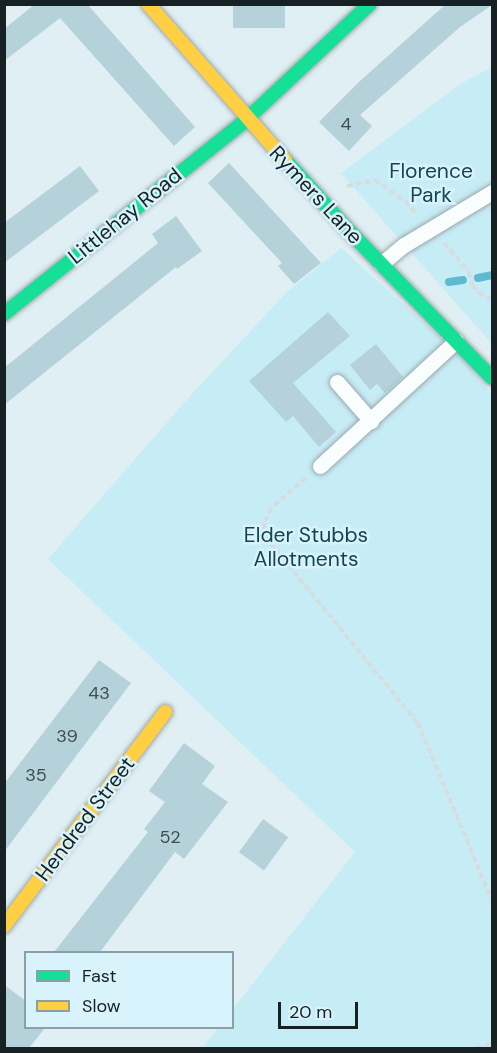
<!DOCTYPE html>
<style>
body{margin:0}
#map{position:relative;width:497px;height:1053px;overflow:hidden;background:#e0eff3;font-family:"DM Sans",sans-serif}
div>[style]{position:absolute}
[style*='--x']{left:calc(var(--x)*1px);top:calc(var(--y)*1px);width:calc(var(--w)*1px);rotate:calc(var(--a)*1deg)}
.green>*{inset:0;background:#c6ecf6}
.stream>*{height:8px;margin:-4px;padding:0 4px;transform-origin:4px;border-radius:4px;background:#5ebbcf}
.building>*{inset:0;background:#b5d1d9;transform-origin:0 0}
.path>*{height:4px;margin-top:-2px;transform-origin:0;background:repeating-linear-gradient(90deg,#d8dcde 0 6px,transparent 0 9px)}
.roads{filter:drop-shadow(0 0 2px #9da9ac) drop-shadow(0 0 2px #9da9ac)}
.lane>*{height:15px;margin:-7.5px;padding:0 7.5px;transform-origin:7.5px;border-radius:7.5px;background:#fafdfd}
.fast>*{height:14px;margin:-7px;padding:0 7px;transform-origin:7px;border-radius:7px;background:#16e098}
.slow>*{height:14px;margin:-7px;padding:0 7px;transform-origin:7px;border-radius:7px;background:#ffcf43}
span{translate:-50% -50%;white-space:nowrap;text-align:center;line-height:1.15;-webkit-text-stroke:5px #d8f3fb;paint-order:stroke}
.number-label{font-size:18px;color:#3e4d51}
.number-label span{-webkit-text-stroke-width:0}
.park-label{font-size:21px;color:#114550}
.street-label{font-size:21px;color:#172124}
.frame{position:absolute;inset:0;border:6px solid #172124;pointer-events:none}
.legend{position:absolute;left:24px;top:951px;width:210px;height:78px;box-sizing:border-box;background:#d8f3fb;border:2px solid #8b9fa5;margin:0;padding:8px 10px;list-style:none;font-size:18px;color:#172124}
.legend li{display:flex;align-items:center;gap:12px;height:30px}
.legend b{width:30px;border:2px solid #8b9fa5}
.scale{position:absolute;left:278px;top:1002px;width:80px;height:27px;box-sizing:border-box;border:3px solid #172124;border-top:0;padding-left:8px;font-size:18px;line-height:21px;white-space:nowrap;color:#172124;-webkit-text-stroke:4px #d8f3fb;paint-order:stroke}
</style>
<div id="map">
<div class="green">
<div style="clip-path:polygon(492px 67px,492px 344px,341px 173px,462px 83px)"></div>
<div style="clip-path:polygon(341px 248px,453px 349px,492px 394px,492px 1048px,202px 1048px,218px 1028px,232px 1028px,233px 1009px,355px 852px,48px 559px,191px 395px,286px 293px)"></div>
</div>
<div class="stream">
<div style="--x:478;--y:278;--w:14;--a:-12"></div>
<div style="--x:449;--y:282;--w:14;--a:-8"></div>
</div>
<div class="building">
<div style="clip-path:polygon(35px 4px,87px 4px,195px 127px,174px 146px,60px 18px,4px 61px,4px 29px)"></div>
<div style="left:233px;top:4px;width:52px;height:24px"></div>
<div style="clip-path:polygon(446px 4px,492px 5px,460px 27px,360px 115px,372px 126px,349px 151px,319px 122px,360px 81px)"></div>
<div style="clip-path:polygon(229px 163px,321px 263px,294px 284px,278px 266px,282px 263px,208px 183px)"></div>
<div style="clip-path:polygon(80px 166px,99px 191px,4px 263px,4px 223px)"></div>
<div style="clip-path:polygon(176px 216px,202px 251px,177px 269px,176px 267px,4px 405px,4px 368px,158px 243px,152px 234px)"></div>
<div style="clip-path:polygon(328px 312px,350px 336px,293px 383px,336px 432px,319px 447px,293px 416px,286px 422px,249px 381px)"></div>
<div style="clip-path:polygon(376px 344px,403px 377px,385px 393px,377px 384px,370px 390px,350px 365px)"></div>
<div style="clip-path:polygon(99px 660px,131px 683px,4px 852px,4px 784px)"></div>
<div style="clip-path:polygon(184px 743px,215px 766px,202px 784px,228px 802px,184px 859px,175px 852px,100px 952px,54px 952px,148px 832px,144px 829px,165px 802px,149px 791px)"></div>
<div style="left:263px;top:819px;width:31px;height:41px;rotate:36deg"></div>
<div style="clip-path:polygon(4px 985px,26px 1001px,26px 1028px,45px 1028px,29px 1048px,4px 1048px)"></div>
</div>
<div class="path">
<div style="--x:347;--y:186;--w:29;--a:-12"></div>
<div style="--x:375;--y:180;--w:37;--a:35"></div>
<div style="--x:405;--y:201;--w:16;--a:47"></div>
<div style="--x:444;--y:243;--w:38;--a:49"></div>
<div style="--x:469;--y:272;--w:13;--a:77"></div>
<div style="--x:472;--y:285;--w:11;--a:49"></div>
<div style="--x:479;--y:293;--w:15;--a:28"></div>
<div style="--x:306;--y:478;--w:46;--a:139.4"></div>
<div style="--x:271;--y:508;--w:17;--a:115"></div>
<div style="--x:264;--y:523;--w:14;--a:86"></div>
<div style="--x:265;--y:537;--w:241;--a:50.6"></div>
<div style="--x:418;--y:723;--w:193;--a:67.4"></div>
<div style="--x:477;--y:1048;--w:16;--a:-18"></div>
</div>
<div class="roads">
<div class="lane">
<div style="--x:381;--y:264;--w:30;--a:-40"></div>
<div style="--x:404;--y:245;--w:103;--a:-31.1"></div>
<div style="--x:337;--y:382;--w:52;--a:48.9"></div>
<div style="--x:320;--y:466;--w:185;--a:-42.6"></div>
</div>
<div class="fast">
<div style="--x:285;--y:160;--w:98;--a:47.9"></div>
<div style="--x:351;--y:233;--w:202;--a:45.8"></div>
<div style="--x:4;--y:314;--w:312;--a:-38.7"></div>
<div style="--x:247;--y:119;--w:168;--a:-43.1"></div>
</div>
<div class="slow">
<div style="--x:148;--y:4;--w:208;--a:48.7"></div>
<div style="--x:4;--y:926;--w:268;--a:-53"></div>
</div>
</div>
<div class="number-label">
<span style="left:346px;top:124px">4</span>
<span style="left:99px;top:693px">43</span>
<span style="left:67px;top:736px">39</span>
<span style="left:36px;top:775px">35</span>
<span style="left:170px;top:837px">52</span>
</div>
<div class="park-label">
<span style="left:431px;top:183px">Florence<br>Park</span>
<span style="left:306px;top:547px">Elder Stubbs<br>Allotments</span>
</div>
<div class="street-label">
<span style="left:316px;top:195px;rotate:47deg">Rymers Lane</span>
<span style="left:125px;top:216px;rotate:-39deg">Littlehay Road</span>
<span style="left:85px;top:819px;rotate:-53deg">Hendred Street</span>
</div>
<div class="frame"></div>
<ul class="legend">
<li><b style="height:8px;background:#16e098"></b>Fast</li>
<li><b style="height:8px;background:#ffcf43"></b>Slow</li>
</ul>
<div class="scale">20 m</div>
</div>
